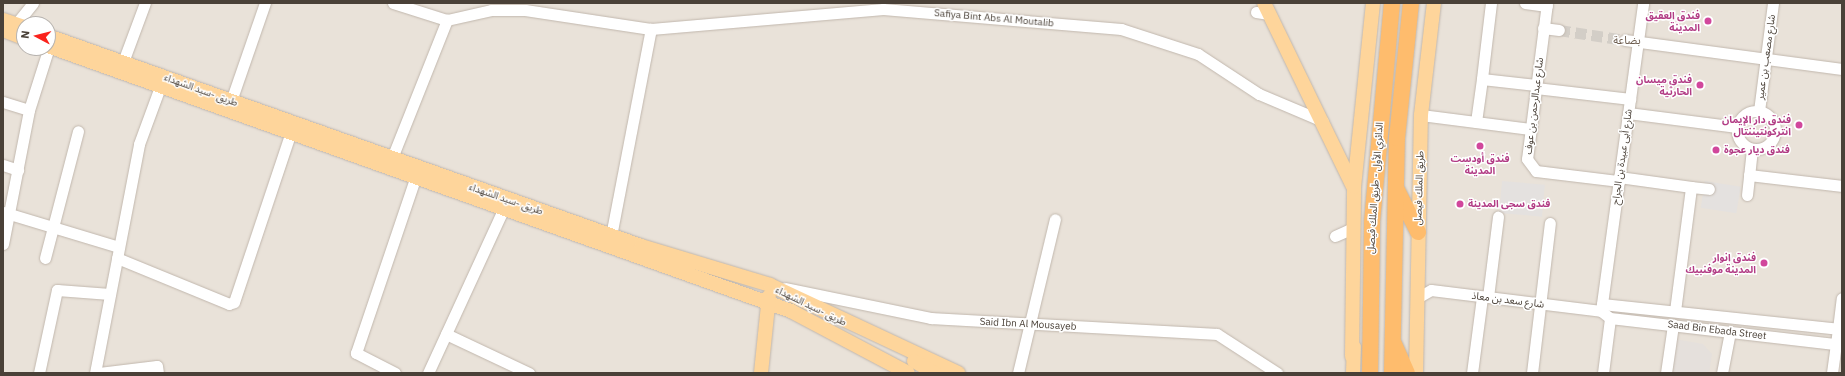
<!DOCTYPE html>
<meta charset="utf-8">
<style>
body{margin:0}
#map{position:relative;width:1845px;height:376px;overflow:hidden;background:#f5f1eb;font-family:"IBM Plex Sans","Noto Sans Arabic",sans-serif}
div>[style]{position:absolute}
[style*='--x']{left:calc(var(--x)*1px);top:calc(var(--y)*1px);width:calc(var(--w)*1px);rotate:calc(var(--a)*1deg)}
.residential>*{inset:0;background:#e9e2d9}
.industrial>*{inset:0;background:#e5e0dc}
.parking>*{inset:0;background:#e4e1df;transform-origin:0 0}
.minor-tunnel>*{height:11px;margin-top:-5.5px;transform-origin:0;background:repeating-linear-gradient(90deg,#d3cec7 0 11px,transparent 0 16.5px)}
.roads{filter:drop-shadow(0 0 1px #c1b7ad) drop-shadow(0 0 1px #c1b7ad)}
.minor>*{height:11px;margin:-5.5px;padding:0 5.5px;transform-origin:5.5px;border-radius:5.5px;background:#fff}
.minor>.ring{margin:-5.5px;padding:0;box-sizing:content-box;background:none;border:11px solid #fff;border-radius:50%}
.major>*{height:14px;margin:-7px;padding:0 7px;transform-origin:7px;border-radius:7px;background:#fed59b}
.highway>*{height:16px;margin:-8px;padding:0 8px;transform-origin:8px;border-radius:8px;background:#febc6d}
.dots>*{width:11px;height:11px;translate:-50% -50%;box-sizing:border-box;border:2px solid #fff;border-radius:50%}
span{translate:-50% -50%;white-space:nowrap;text-align:center;line-height:1.15;-webkit-text-stroke:3px #fff;paint-order:stroke}
.hotel-label{font-size:10px;color:#b23c85;font-weight:700}
.right{translate:-100% -50%;text-align:right}
.left{translate:0 -50%;text-align:left}
.street-label{font-size:10px;color:#4a4138}
.neighbourhood-label{font-size:11px;color:#6d5d4f}
.frame{position:absolute;inset:0;border:4px solid #4a4138;pointer-events:none}
.north{position:absolute;left:16px;top:16px;width:40px;height:40px;box-sizing:border-box;background:#fff;border:1px solid #b7b3af;border-radius:50%;rotate:277deg;font-size:11px;font-weight:700;line-height:16px;text-align:center;color:#4a4138}
.north::after{content:'';display:block;margin:auto;width:14px;height:18px;background:#fa231d;clip-path:polygon(50% 0,100% 100%,50% 72%,0 100%)}
</style>
<div id="map">
<div class="residential">
<div style="clip-path:polygon(evenodd,3px 3px,1842px 3px,1842px 373px,3px 373px,3px 3px,24px 24px,48px 24px,48px 48px,24px 48px,24px 24px)"></div>
</div>
<div class="industrial">
<div style="clip-path:polygon(1675px 339px,1703px 344px,1712px 354px,1709px 373px,1671px 373px)"></div>
</div>
<div class="parking">
<div style="left:1502px;top:181px;width:43px;height:32px;rotate:5deg"></div>
<div style="left:1705px;top:181px;width:36px;height:27px;rotate:9deg"></div>
</div>
<div class="minor-tunnel">
<div style="--x:1559;--y:30;--w:67;--a:8.6"></div>
</div>
<div class="roads">
<div class="minor">
<div style="--x:393;--y:3;--w:57;--a:17.5"></div>
<div style="--x:1491;--y:3;--w:77;--a:96.8"></div>
<div style="--x:1482;--y:79;--w:54;--a:6.3"></div>
<div style="--x:1525;--y:3;--w:22;--a:8"></div>
<div style="--x:1547;--y:3;--w:157;--a:97.3"></div>
<div style="--x:1527;--y:159;--w:15;--a:53"></div>
<div style="--x:1536;--y:171;--w:84;--a:6.9"></div>
<div style="--x:1256;--y:12;--w:13;--a:9"></div>
<div style="--x:16;--y:24;--w:27;--a:-51"></div>
<div style="--x:1543;--y:28;--w:16;--a:7"></div>
<div style="--x:1625;--y:40;--w:219;--a:7.6"></div>
<div style="--x:123;--y:62;--w:63;--a:-69.6"></div>
<div style="--x:1536;--y:88;--w:95;--a:6.7"></div>
<div style="--x:231;--y:101;--w:104;--a:-70.9"></div>
<div style="--x:3;--y:102;--w:27;--a:17"></div>
<div style="--x:1759;--y:111;--w:109;--a:-82.6"></div>
<div class="ring" style="left:1737px;top:111px;width:27px;height:27px"></div>
<div style="--x:1628;--y:113;--w:110;--a:7.3"></div>
<div style="--x:1421;--y:115;--w:110;--a:7.3"></div>
<div style="--x:1476;--y:122;--w:43;--a:-82.1"></div>
<div style="--x:392;--y:158;--w:149;--a:-68.3"></div>
<div style="--x:447;--y:20;--w:45;--a:-12.8"></div>
<div style="--x:491;--y:10;--w:34;--a:0"></div>
<div style="--x:525;--y:10;--w:127;--a:8.6"></div>
<div style="--x:651;--y:29;--w:233;--a:-4.9"></div>
<div style="--x:883;--y:9;--w:239;--a:4.8"></div>
<div style="--x:1121;--y:29;--w:81;--a:18"></div>
<div style="--x:1198;--y:54;--w:73;--a:33.3"></div>
<div style="--x:1259;--y:94;--w:69;--a:22.9"></div>
<div style="--x:3;--y:165;--w:16;--a:18"></div>
<div style="--x:1749;--y:175;--w:94;--a:6.7"></div>
<div style="--x:1619;--y:177;--w:73;--a:7.9"></div>
<div style="--x:1747;--y:195;--w:46;--a:-83.8"></div>
<div style="--x:3;--y:212;--w:121;--a:16.8"></div>
<div style="--x:611;--y:236;--w:211;--a:-79.1"></div>
<div style="--x:1335;--y:236;--w:20;--a:-24"></div>
<div style="--x:3;--y:244;--w:136;--a:-79"></div>
<div style="--x:29;--y:110;--w:66;--a:-72.4"></div>
<div style="--x:45;--y:258;--w:131;--a:-75.4"></div>
<div style="--x:117;--y:258;--w:121;--a:22.3"></div>
<div style="--x:229;--y:304;--w:5;--a:-22"></div>
<div style="--x:234;--y:302;--w:176;--a:-71.5"></div>
<div style="--x:785;--y:288;--w:149;--a:11.6"></div>
<div style="--x:931;--y:318;--w:286;--a:3.2"></div>
<div style="--x:1217;--y:334;--w:72;--a:33"></div>
<div style="--x:1488;--y:297;--w:81;--a:-82.9"></div>
<div style="--x:1417;--y:298;--w:16;--a:-30"></div>
<div style="--x:1431;--y:290;--w:171;--a:7"></div>
<div style="--x:1601;--y:311;--w:11;--a:38"></div>
<div style="--x:1610;--y:318;--w:226;--a:6.6"></div>
<div style="--x:1602;--y:304;--w:237;--a:6"></div>
<div style="--x:1838;--y:329;--w:44;--a:97.8"></div>
<div style="--x:1601;--y:311;--w:311;--a:-82.2"></div>
<div style="--x:1675;--y:311;--w:125;--a:-82.6"></div>
<div style="--x:1691;--y:187;--w:18;--a:6"></div>
<div style="--x:1838;--y:329;--w:31;--a:-83"></div>
<div style="--x:446;--y:334;--w:92;--a:25.2"></div>
<div style="--x:39;--y:373;--w:85;--a:-77.8"></div>
<div style="--x:57;--y:290;--w:53;--a:4.3"></div>
<div style="--x:95;--y:373;--w:233;--a:-79.1"></div>
<div style="--x:139;--y:144;--w:61;--a:-69.8"></div>
<div style="--x:99;--y:373;--w:58;--a:-6.9"></div>
<div style="--x:157;--y:366;--w:7;--a:82"></div>
<div style="--x:395;--y:373;--w:44;--a:-152.9"></div>
<div style="--x:356;--y:353;--w:184;--a:-71.3"></div>
<div style="--x:428;--y:373;--w:179;--a:-65.3"></div>
<div style="--x:1018;--y:373;--w:158;--a:-76.5"></div>
<div style="--x:1472;--y:373;--w:77;--a:-82.5"></div>
<div style="--x:1532;--y:373;--w:151;--a:-83.2"></div>
<div style="--x:1603;--y:373;--w:55;--a:-82.7"></div>
<div style="--x:1666;--y:373;--w:49;--a:-81.7"></div>
<div style="--x:1722;--y:373;--w:42;--a:-79"></div>
</div>
<div class="major">
<div style="--x:1264;--y:3;--w:203;--a:64.1"></div>
<div style="--x:3;--y:20;--w:22;--a:18"></div>
<div style="--x:3;--y:30;--w:22;--a:21"></div>
<div style="--x:48;--y:36;--w:629;--a:19.5"></div>
<div style="--x:641;--y:246;--w:135;--a:16.8"></div>
<div style="--x:770;--y:285;--w:208;--a:25.1"></div>
<div style="--x:48;--y:46;--w:789;--a:19.63"></div>
<div style="--x:791;--y:311;--w:132;--a:27.9"></div>
<div style="--x:1352;--y:356;--w:169;--a:-89.3"></div>
<div style="--x:1354;--y:187;--w:185;--a:-84.1"></div>
<div style="--x:914;--y:361;--w:24;--a:30"></div>
<div style="--x:761;--y:373;--w:77;--a:-84.1"></div>
<div style="--x:1353;--y:373;--w:26;--a:-88"></div>
<div style="--x:1416;--y:373;--w:258;--a:-88.9"></div>
<div style="--x:1421;--y:115;--w:113;--a:-83.4"></div>
</div>
<div class="highway">
<div style="--x:1397;--y:190;--w:47;--a:63.4"></div>
<div style="--x:1394;--y:344;--w:32;--a:66"></div>
<div style="--x:1370;--y:373;--w:151;--a:-89.2"></div>
<div style="--x:1372;--y:222;--w:220;--a:-84.8"></div>
<div style="--x:1392;--y:373;--w:235;--a:-88.8"></div>
<div style="--x:1397;--y:138;--w:136;--a:-84.1"></div>
</div>
</div>
<div class="dots">
<div style="left:1708px;top:21px;background:#d1479c"></div>
<div style="left:1700px;top:85px;background:#d1479c"></div>
<div style="left:1799px;top:125px;background:#d1479c"></div>
<div style="left:1480px;top:146px;background:#d1479c"></div>
<div style="left:1716px;top:150px;background:#d1479c"></div>
<div style="left:1460px;top:204px;background:#d1479c"></div>
<div style="left:1764px;top:263px;background:#d1479c"></div>
</div>
<div class="hotel-label">
<span class="right" style="left:1700px;top:21px">فندق العقيق<br>المدينة</span>
<span class="right" style="left:1692px;top:85px">فندق ميسان<br>الحارثية</span>
<span class="right" style="left:1791px;top:125px">فندق دار الإيمان<br>انتركونتيننتال</span>
<span class="left" style="left:1724px;top:150px">فندق ديار عجوة</span>
<span style="left:1480px;top:164px">فندق أودست<br>المدينة</span>
<span class="left" style="left:1468px;top:204px">فندق سجى المدينة</span>
<span class="right" style="left:1756px;top:263px">فندق انوار<br>المدينة موفنبيك</span>
</div>
<div class="street-label">
<span style="left:994px;top:18px;rotate:5deg">Safiya Bint Abs Al Moutalib</span>
<span style="left:1766px;top:57px;rotate:-82deg">شارع مصعب بن عمير</span>
<span style="left:201px;top:90px;rotate:20deg">طريق -سيد الشهداء</span>
<span style="left:1534px;top:106px;rotate:-83deg">شارع عبدالرحمن بن عوف</span>
<span style="left:1622px;top:157px;rotate:-82deg">شارع أبى عبيدة بن الجراح</span>
<span style="left:1375px;top:188px;rotate:-86deg">الدائري الأول - طريق الملك فيصل</span>
<span style="left:1419px;top:188px;rotate:-88deg">طريق الملك فيصل</span>
<span style="left:506px;top:199px;rotate:19deg">طريق -سيد الشهداء</span>
<span style="left:1508px;top:300px;rotate:7deg">شارع سعد بن معاذ</span>
<span style="left:811px;top:306px;rotate:26deg">طريق -سيد الشهداء</span>
<span style="left:1028px;top:324px;rotate:3deg">Said Ibn Al Mousayeb</span>
<span style="left:1717px;top:330px;rotate:7deg">Saad Bin Ebada Street</span>
</div>
<div class="neighbourhood-label">
<span style="left:1627px;top:40px">بضاعة</span>
</div>
<div class="frame"></div>
<div class="north">N</div>
</div>
